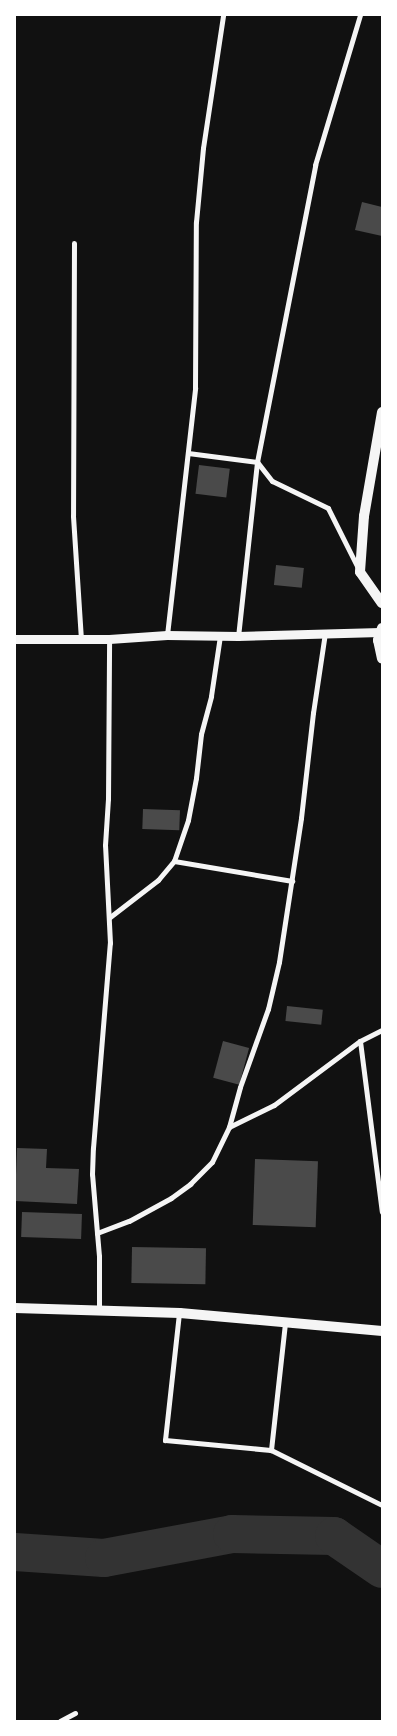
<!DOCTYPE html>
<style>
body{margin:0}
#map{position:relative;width:397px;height:1736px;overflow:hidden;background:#111;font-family:Raleway,sans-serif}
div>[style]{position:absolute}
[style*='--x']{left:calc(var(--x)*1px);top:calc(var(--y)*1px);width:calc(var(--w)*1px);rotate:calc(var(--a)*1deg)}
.river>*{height:38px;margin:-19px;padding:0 19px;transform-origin:19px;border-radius:19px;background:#333}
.building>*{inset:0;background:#4a4a4a;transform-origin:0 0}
.minor>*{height:5px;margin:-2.5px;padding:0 2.5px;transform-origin:2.5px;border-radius:2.5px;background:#f5f5f5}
.tertiary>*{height:9px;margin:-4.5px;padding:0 4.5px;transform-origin:4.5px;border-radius:4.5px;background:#f5f5f5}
.secondary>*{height:10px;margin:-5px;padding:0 5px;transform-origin:5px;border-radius:5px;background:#f5f5f5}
span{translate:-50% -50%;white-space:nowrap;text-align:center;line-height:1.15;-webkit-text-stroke:5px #fff;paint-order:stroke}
.frame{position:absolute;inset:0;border:16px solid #fff;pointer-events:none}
</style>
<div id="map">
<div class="river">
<div style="--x:15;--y:1552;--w:89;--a:3.9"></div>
<div style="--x:104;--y:1558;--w:130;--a:-10.6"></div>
<div style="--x:232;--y:1534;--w:102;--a:1.1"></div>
<div style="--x:334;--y:1536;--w:58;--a:34.5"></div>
</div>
<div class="building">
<div style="clip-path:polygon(362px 202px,382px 207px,382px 236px,355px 230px)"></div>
<div style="left:199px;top:465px;width:31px;height:29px;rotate:7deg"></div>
<div style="left:276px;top:565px;width:28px;height:20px;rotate:6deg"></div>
<div style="left:143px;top:809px;width:37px;height:20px;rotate:2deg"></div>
<div style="left:287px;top:1006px;width:36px;height:15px;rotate:6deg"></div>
<div style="left:223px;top:1041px;width:27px;height:38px;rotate:15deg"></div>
<div style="clip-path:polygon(17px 1148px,47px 1149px,46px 1168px,79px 1169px,77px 1204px,15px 1201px)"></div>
<div style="left:255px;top:1159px;width:63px;height:66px;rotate:2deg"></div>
<div style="left:22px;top:1212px;width:60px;height:25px;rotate:2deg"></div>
<div style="left:132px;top:1247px;width:74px;height:36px;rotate:1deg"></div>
</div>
<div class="minor">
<div style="--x:74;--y:243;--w:273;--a:90.2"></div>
<div style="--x:73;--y:516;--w:123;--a:86.3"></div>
<div style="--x:188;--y:453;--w:70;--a:7.4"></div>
<div style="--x:257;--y:462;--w:175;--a:96.2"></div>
<div style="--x:359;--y:570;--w:69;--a:-116.6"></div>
<div style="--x:328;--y:508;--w:62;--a:-154.3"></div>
<div style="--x:272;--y:481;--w:24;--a:-128"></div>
<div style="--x:257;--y:462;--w:303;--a:-78.9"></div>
<div style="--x:315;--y:165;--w:157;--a:-73.3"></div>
<div style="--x:167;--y:635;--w:249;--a:-83.5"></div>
<div style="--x:195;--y:388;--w:166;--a:-89.7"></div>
<div style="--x:196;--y:222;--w:74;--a:-84.6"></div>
<div style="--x:203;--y:148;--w:134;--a:-81.4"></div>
<div style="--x:174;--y:861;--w:120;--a:9.6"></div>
<div style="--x:110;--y:917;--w:61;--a:-37.6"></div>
<div style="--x:158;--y:880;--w:25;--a:-50"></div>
<div style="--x:174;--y:861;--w:43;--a:-71.1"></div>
<div style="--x:188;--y:820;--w:43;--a:-79.2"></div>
<div style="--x:196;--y:778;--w:44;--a:-83.5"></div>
<div style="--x:201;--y:734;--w:39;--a:-75"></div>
<div style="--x:211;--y:696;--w:61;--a:-81.5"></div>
<div style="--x:360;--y:1041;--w:172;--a:82.7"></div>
<div style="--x:229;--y:1127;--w:50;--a:-26.1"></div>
<div style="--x:274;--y:1105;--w:107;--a:-36.7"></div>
<div style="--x:360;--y:1041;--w:25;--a:-27"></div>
<div style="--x:97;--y:1233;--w:59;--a:-94.8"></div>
<div style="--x:92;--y:1174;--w:26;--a:-88"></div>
<div style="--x:93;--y:1148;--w:206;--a:-85.3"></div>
<div style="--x:110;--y:943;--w:98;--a:-92.9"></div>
<div style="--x:105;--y:845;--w:46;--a:-86.3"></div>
<div style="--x:108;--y:799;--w:160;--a:-89.6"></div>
<div style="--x:99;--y:1311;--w:55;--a:-90"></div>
<div style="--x:99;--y:1256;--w:23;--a:-95"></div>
<div style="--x:97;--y:1233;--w:34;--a:-21"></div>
<div style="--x:129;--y:1221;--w:48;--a:-28.7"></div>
<div style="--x:171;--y:1198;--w:24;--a:-36"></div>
<div style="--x:190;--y:1184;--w:31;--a:-45"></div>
<div style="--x:212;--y:1162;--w:39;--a:-64"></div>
<div style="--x:229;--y:1127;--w:41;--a:-74.6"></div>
<div style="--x:240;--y:1087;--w:83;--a:-70.3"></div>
<div style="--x:268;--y:1009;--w:48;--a:-76.8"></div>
<div style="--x:279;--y:962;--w:146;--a:-81.3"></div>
<div style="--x:301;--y:818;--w:106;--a:-83.5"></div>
<div style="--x:313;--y:713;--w:81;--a:-81.5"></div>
<div style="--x:179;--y:1313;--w:128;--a:96.3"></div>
<div style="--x:165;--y:1440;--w:106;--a:5.4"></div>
<div style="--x:285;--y:1323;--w:128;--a:96.3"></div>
<div style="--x:271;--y:1450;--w:124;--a:26.4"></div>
<div style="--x:60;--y:1721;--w:17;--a:-28"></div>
</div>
<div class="tertiary">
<div style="--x:15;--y:639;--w:94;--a:0"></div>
<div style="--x:109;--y:639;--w:58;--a:-3.9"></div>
<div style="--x:167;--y:635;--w:71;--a:0.8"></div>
<div style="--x:238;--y:636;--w:142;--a:-1.6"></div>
</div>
<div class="secondary">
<div style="--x:382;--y:412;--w:106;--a:99.8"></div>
<div style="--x:364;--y:516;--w:56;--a:94.1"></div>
<div style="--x:360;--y:572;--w:38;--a:55"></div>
<div style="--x:382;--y:628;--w:13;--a:108"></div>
<div style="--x:378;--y:640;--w:19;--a:78"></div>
<div style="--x:15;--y:1308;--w:165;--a:1.7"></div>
<div style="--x:180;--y:1313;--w:203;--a:5.1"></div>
</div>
<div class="frame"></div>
</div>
